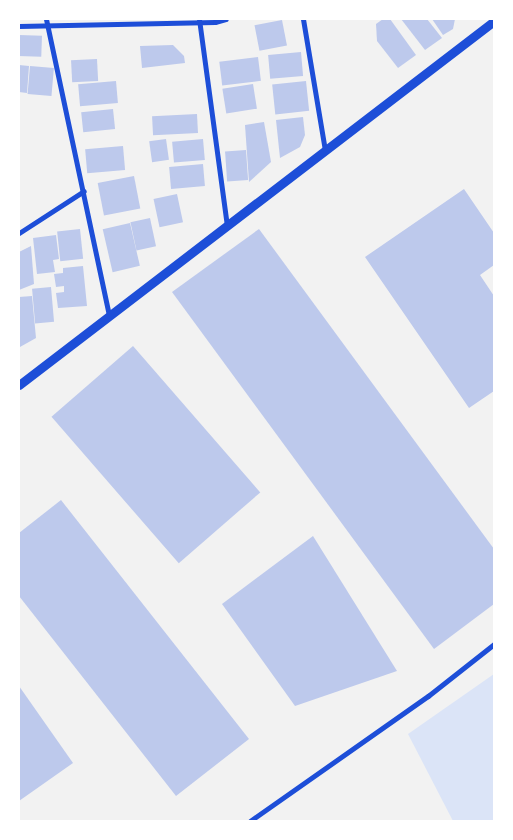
<!DOCTYPE html>
<style>
body{margin:0}
#map{position:relative;width:513px;height:840px;overflow:hidden;background:#f2f2f2;font-family:"Open Sans",sans-serif}
div>[style]{position:absolute}
[style*='--x']{left:calc(var(--x)*1px);top:calc(var(--y)*1px);width:calc(var(--w)*1px);rotate:calc(var(--a)*1deg)}
.green>*{inset:0;background:#dbe4f7}
.building>*{inset:0;background:#bdc9ec;transform-origin:0 0}
.minor>*{height:5px;margin:-2.5px;padding:0 2.5px;transform-origin:2.5px;border-radius:2.5px;background:#1d4ed8}
.tertiary>*{height:9px;margin:-4.5px;padding:0 4.5px;transform-origin:4.5px;border-radius:4.5px;background:#1d4ed8}
span{translate:-50% -50%;white-space:nowrap;text-align:center;line-height:1.15;-webkit-text-stroke:4px #fff;paint-order:stroke}
.frame{position:absolute;inset:0;border:20px solid #fff;pointer-events:none}
</style>
<div id="map">
<div class="green">
<div style="clip-path:polygon(494px 674px,494px 821px,453px 821px,408px 734px)"></div>
</div>
<div class="building">
<div style="clip-path:polygon(383px 19px,390px 19px,416px 55px,398px 68px,377px 41px,376px 24px)"></div>
<div style="clip-path:polygon(401px 19px,427px 19px,442px 38px,425px 50px)"></div>
<div style="clip-path:polygon(432px 19px,455px 19px,453px 29px,443px 35px)"></div>
<div style="left:282px;top:20px;width:26px;height:28px;rotate:79deg"></div>
<div style="left:19px;top:35px;width:23px;height:21px;rotate:2deg"></div>
<div style="clip-path:polygon(173px 45px,184px 56px,185px 63px,142px 68px,140px 46px)"></div>
<div style="left:301px;top:52px;width:24px;height:33px;rotate:85deg"></div>
<div style="left:258px;top:57px;width:24px;height:39px;rotate:83deg"></div>
<div style="left:97px;top:59px;width:22px;height:26px;rotate:87deg"></div>
<div style="clip-path:polygon(19px 65px,29px 66px,27px 93px,19px 92px)"></div>
<div style="left:30px;top:66px;width:24px;height:28px;rotate:5deg"></div>
<div style="left:116px;top:81px;width:22px;height:38px;rotate:85deg"></div>
<div style="left:306px;top:81px;width:30px;height:34px;rotate:84deg"></div>
<div style="left:253px;top:84px;width:25px;height:31px;rotate:81deg"></div>
<div style="left:113px;top:109px;width:20px;height:32px;rotate:84deg"></div>
<div style="left:197px;top:114px;width:19px;height:45px;rotate:87deg"></div>
<div style="clip-path:polygon(303px 117px,305px 135px,300px 147px,280px 158px,276px 120px)"></div>
<div style="clip-path:polygon(264px 122px,271px 162px,249px 182px,245px 125px)"></div>
<div style="left:166px;top:139px;width:21px;height:17px;rotate:82deg"></div>
<div style="left:203px;top:139px;width:21px;height:31px;rotate:85deg"></div>
<div style="left:123px;top:146px;width:24px;height:38px;rotate:85deg"></div>
<div style="left:246px;top:150px;width:30px;height:21px;rotate:86deg"></div>
<div style="left:203px;top:164px;width:22px;height:34px;rotate:85deg"></div>
<div style="left:134px;top:176px;width:33px;height:37px;rotate:79deg"></div>
<div style="clip-path:polygon(464px 189px,494px 233px,494px 265px,480px 275px,494px 296px,494px 391px,469px 408px,365px 257px)"></div>
<div style="left:177px;top:194px;width:29px;height:24px;rotate:78deg"></div>
<div style="left:150px;top:218px;width:29px;height:20px;rotate:78deg"></div>
<div style="left:130px;top:223px;width:44px;height:28px;rotate:77deg"></div>
<div style="left:80px;top:229px;width:30px;height:23px;rotate:84deg"></div>
<div style="clip-path:polygon(259px 229px,494px 549px,494px 604px,434px 649px,172px 292px)"></div>
<div style="clip-path:polygon(56px 235px,59px 259px,53px 260px,55px 272px,37px 274px,33px 238px)"></div>
<div style="clip-path:polygon(31px 246px,34px 284px,19px 290px,19px 252px)"></div>
<div style="clip-path:polygon(83px 266px,87px 306px,58px 308px,56px 293px,64px 292px,64px 286px,56px 287px,54px 274px,63px 273px,63px 268px)"></div>
<div style="left:51px;top:287px;width:35px;height:19px;rotate:85deg"></div>
<div style="clip-path:polygon(32px 296px,36px 338px,20px 347px,19px 297px)"></div>
<div style="left:133px;top:346px;width:194px;height:108px;rotate:49deg"></div>
<div style="clip-path:polygon(61px 500px,249px 739px,176px 796px,19px 596px,19px 533px)"></div>
<div style="clip-path:polygon(313px 536px,397px 671px,295px 706px,222px 604px)"></div>
<div style="clip-path:polygon(19px 686px,73px 763px,19px 801px)"></div>
</div>
<div class="minor">
<div style="--x:46;--y:19;--w:304;--a:78"></div>
<div style="--x:199;--y:19;--w:209;--a:82.3"></div>
<div style="--x:303;--y:19;--w:134;--a:80.5"></div>
<div style="--x:19;--y:26;--w:196;--a:-1.2"></div>
<div style="--x:215;--y:22;--w:11;--a:-15"></div>
<div style="--x:19;--y:233;--w:77;--a:-32.9"></div>
<div style="--x:250;--y:821;--w:218;--a:-35.1"></div>
<div style="--x:428;--y:696;--w:84;--a:-38.2"></div>
</div>
<div class="tertiary">
<div style="--x:19;--y:385;--w:598;--a:-37.46"></div>
</div>
<div class="frame"></div>
</div>
